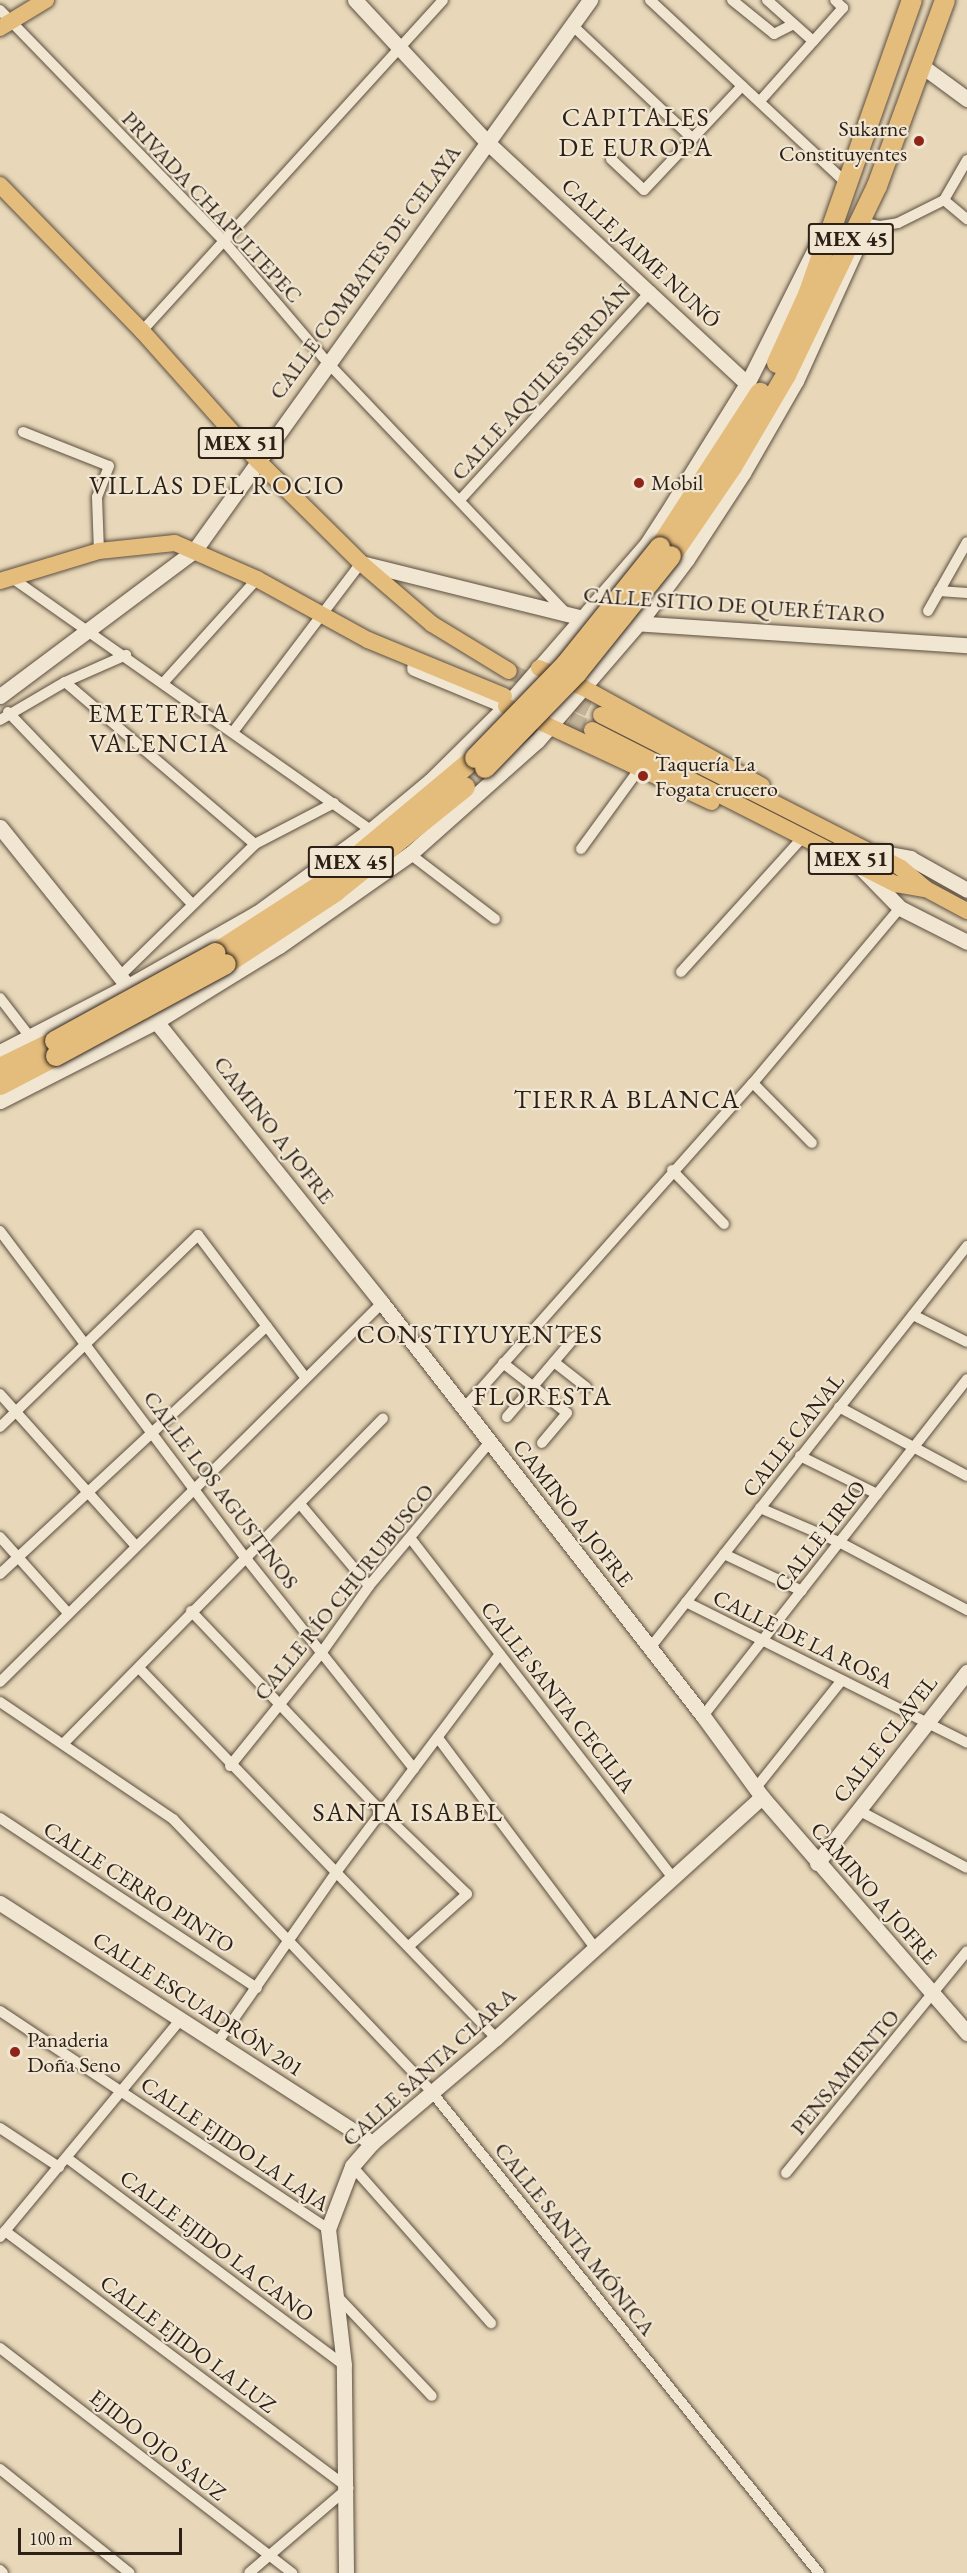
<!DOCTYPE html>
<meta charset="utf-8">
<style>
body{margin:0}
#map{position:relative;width:967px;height:2573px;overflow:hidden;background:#e8d8b9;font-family:"EB Garamond",serif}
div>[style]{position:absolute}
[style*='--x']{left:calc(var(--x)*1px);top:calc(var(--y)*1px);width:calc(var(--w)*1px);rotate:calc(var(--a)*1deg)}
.primary-tunnel>*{height:16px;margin-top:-8px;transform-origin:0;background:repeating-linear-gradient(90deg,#c3b399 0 16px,transparent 0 24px)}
.roads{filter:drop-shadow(0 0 2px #5c4e40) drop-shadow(0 0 2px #5c4e40)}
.street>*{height:10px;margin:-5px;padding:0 5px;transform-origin:5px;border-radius:5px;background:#f0e6d2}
.secondary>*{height:15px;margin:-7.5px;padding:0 7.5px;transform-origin:7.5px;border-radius:7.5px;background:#f0e6d2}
.primary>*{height:16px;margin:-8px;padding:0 8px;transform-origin:8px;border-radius:8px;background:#e4bc7c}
.highway>*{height:20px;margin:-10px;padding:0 10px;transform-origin:10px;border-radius:10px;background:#e4bc7c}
.bridges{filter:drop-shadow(0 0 2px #2d2017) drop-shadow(0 0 2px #2d2017)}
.highway-bridge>*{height:20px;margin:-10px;padding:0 10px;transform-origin:10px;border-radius:10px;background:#e4bc7c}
.dots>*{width:16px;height:16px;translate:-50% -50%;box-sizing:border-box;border:3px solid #f0e6d2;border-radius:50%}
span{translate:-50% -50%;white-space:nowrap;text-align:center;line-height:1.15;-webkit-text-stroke:4.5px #f0e6d2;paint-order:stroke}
.shield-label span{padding:2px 4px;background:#f0e6d2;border:2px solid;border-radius:4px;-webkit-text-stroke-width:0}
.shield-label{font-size:21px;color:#2d2017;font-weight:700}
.poi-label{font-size:22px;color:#2d2017}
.right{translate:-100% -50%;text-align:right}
.left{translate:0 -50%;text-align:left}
.street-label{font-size:22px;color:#2d2017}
.quarter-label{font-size:26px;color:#2d2017;letter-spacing:1.5px}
.scale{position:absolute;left:18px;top:2528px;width:164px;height:27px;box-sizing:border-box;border:3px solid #2d2017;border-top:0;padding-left:8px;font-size:18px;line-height:21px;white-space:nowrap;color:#2d2017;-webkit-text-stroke:4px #f0e6d2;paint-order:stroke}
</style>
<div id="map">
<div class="primary-tunnel">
<div style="--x:509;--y:671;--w:102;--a:25.6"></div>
<div style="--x:548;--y:709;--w:49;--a:25.5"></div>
</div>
<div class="roads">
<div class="street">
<div style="--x:650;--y:0;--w:268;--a:43"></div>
<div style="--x:732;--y:0;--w:54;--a:39"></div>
<div style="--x:774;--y:34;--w:22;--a:-27"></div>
<div style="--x:767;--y:0;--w:62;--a:41.7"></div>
<div style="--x:0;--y:10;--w:319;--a:45.9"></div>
<div style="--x:222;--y:239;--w:162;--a:49.5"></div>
<div style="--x:327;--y:362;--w:348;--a:46.4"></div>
<div style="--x:572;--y:25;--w:166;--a:43.3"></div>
<div style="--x:760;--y:101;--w:125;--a:-48.3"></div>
<div style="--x:843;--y:8;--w:11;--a:-135"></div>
<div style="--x:611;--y:159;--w:45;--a:43.2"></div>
<div style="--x:644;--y:190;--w:143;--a:-46.7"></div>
<div style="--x:967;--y:160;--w:46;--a:119.9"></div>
<div style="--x:944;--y:200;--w:30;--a:40"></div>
<div style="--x:859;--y:222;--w:21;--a:11"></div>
<div style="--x:880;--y:226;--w:18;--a:-9"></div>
<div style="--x:898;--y:223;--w:51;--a:-26.6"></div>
<div style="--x:142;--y:331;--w:447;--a:-47.7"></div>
<div style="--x:23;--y:432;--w:92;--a:21.6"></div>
<div style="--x:109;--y:466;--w:33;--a:111"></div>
<div style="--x:97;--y:497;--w:54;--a:87.9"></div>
<div style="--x:460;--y:500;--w:283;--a:-47.6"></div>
<div style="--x:12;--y:578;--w:439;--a:35.1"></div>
<div style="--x:939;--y:591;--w:28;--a:4"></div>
<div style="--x:928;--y:611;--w:79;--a:-60.5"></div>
<div style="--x:65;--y:682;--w:250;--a:40.5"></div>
<div style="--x:164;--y:682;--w:139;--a:-47.9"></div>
<div style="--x:8;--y:712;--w:266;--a:46.2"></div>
<div style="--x:0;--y:720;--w:75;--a:-30.3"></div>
<div style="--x:65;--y:682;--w:67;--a:-23.9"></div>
<div style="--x:233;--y:732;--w:212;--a:-52.9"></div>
<div style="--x:581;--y:849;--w:100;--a:-53.9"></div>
<div style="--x:410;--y:854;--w:107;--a:37.4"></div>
<div style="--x:681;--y:972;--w:183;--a:-47.9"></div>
<div style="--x:122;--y:974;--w:186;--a:-44.3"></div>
<div style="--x:255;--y:844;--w:89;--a:-27.4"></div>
<div style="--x:0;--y:998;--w:49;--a:52.4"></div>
<div style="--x:753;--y:1083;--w:84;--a:45.5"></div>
<div style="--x:672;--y:1170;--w:75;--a:46.1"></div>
<div style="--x:0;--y:1231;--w:408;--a:53.1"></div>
<div style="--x:245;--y:1557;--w:271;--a:51.4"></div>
<div style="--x:913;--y:1315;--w:60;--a:26.6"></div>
<div style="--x:554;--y:1362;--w:41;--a:38"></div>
<div style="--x:503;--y:1363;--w:81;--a:38"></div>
<div style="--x:567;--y:1413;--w:39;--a:130"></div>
<div style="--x:0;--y:1394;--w:204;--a:48.2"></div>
<div style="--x:839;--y:1407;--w:145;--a:28.3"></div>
<div style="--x:464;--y:1408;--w:435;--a:-48.4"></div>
<div style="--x:753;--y:1083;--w:229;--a:-50"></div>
<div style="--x:507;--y:1417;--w:105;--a:-49.6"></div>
<div style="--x:0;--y:1427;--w:276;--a:-44.1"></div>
<div style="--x:198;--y:1235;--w:178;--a:53"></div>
<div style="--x:800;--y:1456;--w:86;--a:26.3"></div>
<div style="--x:300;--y:1504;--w:107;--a:49.9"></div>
<div style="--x:760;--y:1508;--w:88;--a:23.4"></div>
<div style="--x:841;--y:1543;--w:143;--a:28"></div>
<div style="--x:0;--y:1537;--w:102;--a:48.2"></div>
<div style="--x:411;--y:1539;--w:430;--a:52.3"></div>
<div style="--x:724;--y:1554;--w:86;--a:25.4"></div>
<div style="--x:0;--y:1574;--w:364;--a:-42.9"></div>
<div style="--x:686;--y:1602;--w:314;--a:26.6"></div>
<div style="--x:191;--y:1611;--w:277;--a:46.5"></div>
<div style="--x:382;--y:1812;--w:118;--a:44"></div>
<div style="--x:467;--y:1894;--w:78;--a:138.1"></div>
<div style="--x:650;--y:1648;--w:512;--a:-51.74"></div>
<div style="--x:139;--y:1668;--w:514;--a:46.02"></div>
<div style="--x:0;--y:1682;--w:538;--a:-44.77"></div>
<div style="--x:0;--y:1702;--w:209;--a:34.1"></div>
<div style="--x:173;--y:1819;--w:375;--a:46.5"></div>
<div style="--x:431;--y:2091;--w:619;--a:51.17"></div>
<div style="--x:703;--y:1716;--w:428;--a:-51.9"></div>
<div style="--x:438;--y:1738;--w:262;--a:53.2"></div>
<div style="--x:64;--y:1743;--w:455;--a:-45.5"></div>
<div style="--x:230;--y:1766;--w:146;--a:-51.1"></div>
<div style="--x:322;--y:1652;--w:81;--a:-54.5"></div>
<div style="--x:369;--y:1586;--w:187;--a:-50"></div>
<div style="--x:755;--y:1789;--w:139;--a:-51.4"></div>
<div style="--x:858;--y:1810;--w:123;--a:28"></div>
<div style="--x:0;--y:1818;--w:308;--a:33.5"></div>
<div style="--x:0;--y:2011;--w:394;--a:33.6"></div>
<div style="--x:217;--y:2043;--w:210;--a:-55.1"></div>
<div style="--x:337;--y:1871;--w:271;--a:-53.1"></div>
<div style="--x:0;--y:2128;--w:71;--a:33.5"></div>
<div style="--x:67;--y:2158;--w:346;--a:36.8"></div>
<div style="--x:352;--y:2166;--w:210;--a:48.5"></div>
<div style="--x:786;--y:2173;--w:286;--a:-50.8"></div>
<div style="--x:5;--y:2231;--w:429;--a:36.8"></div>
<div style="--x:348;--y:2488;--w:130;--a:139.4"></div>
<div style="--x:0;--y:2237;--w:282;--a:-50.3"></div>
<div style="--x:336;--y:2295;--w:139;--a:46.5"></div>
<div style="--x:0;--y:2348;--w:369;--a:37.6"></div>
<div style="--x:0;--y:2469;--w:166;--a:38.7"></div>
<div style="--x:0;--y:2570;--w:4;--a:45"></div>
</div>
<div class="secondary">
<div style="--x:355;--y:0;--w:194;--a:47.1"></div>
<div style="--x:487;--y:142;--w:355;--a:42.9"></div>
<div style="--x:922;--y:66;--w:56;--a:36.3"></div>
<div style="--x:361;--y:563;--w:237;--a:13.9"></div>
<div style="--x:633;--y:623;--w:335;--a:3.8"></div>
<div style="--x:414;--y:668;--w:100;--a:22.4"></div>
<div style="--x:0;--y:696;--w:242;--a:-36.8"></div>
<div style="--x:194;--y:551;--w:679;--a:-54.3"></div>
<div style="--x:0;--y:827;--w:610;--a:51.25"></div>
<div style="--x:382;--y:1303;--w:523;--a:52.14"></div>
<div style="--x:703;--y:1716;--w:100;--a:53.9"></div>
<div style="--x:762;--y:1797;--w:313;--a:49"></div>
<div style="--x:877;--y:852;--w:34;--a:10"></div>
<div style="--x:910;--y:858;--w:65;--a:29.3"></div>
<div style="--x:861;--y:868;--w:56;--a:45.7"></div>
<div style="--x:900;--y:908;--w:75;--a:26.9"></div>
<div style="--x:0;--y:1052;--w:146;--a:-27.3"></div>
<div style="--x:130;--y:985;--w:146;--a:-29.6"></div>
<div style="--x:257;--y:913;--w:141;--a:-36.1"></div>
<div style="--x:371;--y:830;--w:77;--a:-39.7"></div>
<div style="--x:430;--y:781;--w:107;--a:-44.6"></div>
<div style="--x:506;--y:706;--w:213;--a:-49"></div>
<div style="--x:646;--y:545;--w:35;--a:-57"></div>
<div style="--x:665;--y:516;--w:155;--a:-58.2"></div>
<div style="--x:747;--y:384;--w:158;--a:-63.3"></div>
<div style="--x:0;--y:1101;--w:176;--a:-27"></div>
<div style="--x:157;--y:1021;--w:143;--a:-31.6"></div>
<div style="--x:279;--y:946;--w:160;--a:-35.1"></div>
<div style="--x:410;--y:854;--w:170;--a:-41.7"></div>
<div style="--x:537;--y:741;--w:156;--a:-49.2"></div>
<div style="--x:639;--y:623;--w:80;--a:-53.1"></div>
<div style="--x:687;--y:559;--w:103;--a:-56.9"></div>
<div style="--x:743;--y:473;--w:106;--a:-60.1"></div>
<div style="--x:796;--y:381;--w:162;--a:-65.6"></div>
<div style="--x:817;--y:1863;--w:243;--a:-51.9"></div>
<div style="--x:0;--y:1903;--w:443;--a:32.8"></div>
<div style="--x:346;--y:2573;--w:208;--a:-90.6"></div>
<div style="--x:344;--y:2365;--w:137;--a:-96.7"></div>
<div style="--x:328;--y:2229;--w:67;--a:-69.1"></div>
<div style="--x:352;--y:2166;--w:30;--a:-49"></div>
<div style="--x:372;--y:2143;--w:162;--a:-40.3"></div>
<div style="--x:496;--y:2038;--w:359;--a:-42.2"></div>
</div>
<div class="primary">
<div style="--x:0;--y:28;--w:54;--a:-31.3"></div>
<div style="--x:0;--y:185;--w:204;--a:45.8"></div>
<div style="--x:142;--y:331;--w:174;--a:48.3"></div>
<div style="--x:258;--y:461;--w:145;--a:44.7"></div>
<div style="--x:361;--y:563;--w:94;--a:40.7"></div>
<div style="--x:432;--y:624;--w:90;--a:31.4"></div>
<div style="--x:0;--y:581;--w:103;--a:-16.9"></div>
<div style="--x:99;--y:551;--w:76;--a:-6"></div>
<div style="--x:175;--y:543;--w:90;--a:23.7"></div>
<div style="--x:257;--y:579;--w:127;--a:28.8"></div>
<div style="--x:368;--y:640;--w:147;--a:22.4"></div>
<div style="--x:539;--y:668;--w:49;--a:24"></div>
<div style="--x:584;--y:688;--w:203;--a:28.8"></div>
<div style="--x:506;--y:706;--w:227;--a:25"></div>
<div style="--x:601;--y:715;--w:337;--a:27"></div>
<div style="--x:901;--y:868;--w:33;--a:40"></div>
<div style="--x:926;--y:889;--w:47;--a:28.2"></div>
<div style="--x:592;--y:730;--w:341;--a:26.9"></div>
<div style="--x:896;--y:884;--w:29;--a:10"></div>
</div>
<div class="highway">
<div style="--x:777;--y:363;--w:75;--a:-65.5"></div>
<div style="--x:808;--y:295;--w:313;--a:-70.6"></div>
<div style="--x:660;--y:547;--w:184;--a:-57"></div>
<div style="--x:671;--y:556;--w:108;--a:-55.6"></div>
<div style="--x:732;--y:467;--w:107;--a:-59.6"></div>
<div style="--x:786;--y:375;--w:210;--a:-64.3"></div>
<div style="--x:877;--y:186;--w:198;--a:-69.9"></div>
<div style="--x:216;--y:953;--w:135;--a:-32.9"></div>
<div style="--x:329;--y:880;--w:190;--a:-39.9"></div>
<div style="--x:226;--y:964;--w:131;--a:-33.4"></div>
<div style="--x:335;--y:892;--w:167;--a:-38.9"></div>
<div style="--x:0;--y:1068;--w:61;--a:-26.1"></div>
<div style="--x:0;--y:1085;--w:63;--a:-27.4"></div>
</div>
</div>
<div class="bridges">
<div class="highway-bridge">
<div style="--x:475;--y:758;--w:131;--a:-45.9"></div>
<div style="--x:566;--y:664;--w:150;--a:-51.2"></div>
<div style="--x:485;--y:768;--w:132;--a:-45.9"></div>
<div style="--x:577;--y:673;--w:150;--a:-51.2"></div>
<div style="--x:55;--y:1041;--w:183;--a:-28.7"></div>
<div style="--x:56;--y:1056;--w:193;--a:-28.4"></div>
</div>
</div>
<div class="dots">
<div style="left:919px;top:141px;background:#8f2418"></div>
<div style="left:639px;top:483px;background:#8f2418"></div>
<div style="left:643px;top:776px;background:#8f2418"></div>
<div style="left:15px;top:2052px;background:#8f2418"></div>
</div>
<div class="shield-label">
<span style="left:851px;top:239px">MEX 45</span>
<span style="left:241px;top:443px">MEX 51</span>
<span style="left:851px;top:859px">MEX 51</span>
<span style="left:351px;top:862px">MEX 45</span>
</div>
<div class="poi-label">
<span class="right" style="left:907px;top:141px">Sukarne<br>Constituyentes</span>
<span class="left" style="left:651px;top:483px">Mobil</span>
<span class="left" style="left:655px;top:776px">Taquería La<br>Fogata crucero</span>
<span class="left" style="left:27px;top:2052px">Panaderia<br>Doña Seno</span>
</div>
<div class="street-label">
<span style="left:212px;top:207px;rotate:47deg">PRIVADA CHAPULTEPEC</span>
<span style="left:641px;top:253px;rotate:43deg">CALLE JAIME NUNÓ</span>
<span style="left:365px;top:272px;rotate:-54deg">CALLE COMBATES DE CELAYA</span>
<span style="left:541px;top:382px;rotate:-48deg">CALLE AQUILES SERDÁN</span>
<span style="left:734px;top:605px;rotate:4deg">CALLE SITIO DE QUERÉTARO</span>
<span style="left:274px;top:1130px;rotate:52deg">CAMINO A JOFRE</span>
<span style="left:793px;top:1435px;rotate:-52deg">CALLE CANAL</span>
<span style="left:221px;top:1490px;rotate:53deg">CALLE LOS AGUSTINOS</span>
<span style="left:573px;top:1513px;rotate:52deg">CAMINO A JOFRE</span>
<span style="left:820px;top:1536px;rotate:-52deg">CALLE LIRIO</span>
<span style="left:344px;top:1592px;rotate:-51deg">CALLE RÍO CHURUBUSCO</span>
<span style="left:803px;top:1639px;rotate:26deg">CALLE DE LA ROSA</span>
<span style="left:558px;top:1697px;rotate:52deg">CALLE SANTA CECILIA</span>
<span style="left:885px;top:1739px;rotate:-52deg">CALLE CLAVEL</span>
<span style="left:139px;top:1887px;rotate:33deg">CALLE CERRO PINTO</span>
<span style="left:874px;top:1893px;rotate:49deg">CAMINO A JOFRE</span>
<span style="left:198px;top:2004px;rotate:33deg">CALLE ESCUADRÓN 201</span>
<span style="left:429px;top:2067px;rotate:-42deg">CALLE SANTA CLARA</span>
<span style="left:845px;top:2072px;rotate:-50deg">PENSAMIENTO</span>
<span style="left:235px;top:2144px;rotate:34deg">CALLE EJIDO LA LAJA</span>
<span style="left:575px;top:2239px;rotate:51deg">CALLE SANTA MÓNICA</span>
<span style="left:217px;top:2246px;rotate:37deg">CALLE EJIDO LA CANO</span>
<span style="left:188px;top:2344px;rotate:37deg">CALLE EJIDO LA LUZ</span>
<span style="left:158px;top:2445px;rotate:38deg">EJIDO OJO SAUZ</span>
</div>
<div class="quarter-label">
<span style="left:636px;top:133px">CAPITALES<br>DE EUROPA</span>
<span style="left:217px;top:486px">VILLAS DEL ROCIO</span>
<span style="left:159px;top:729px">EMETERIA<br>VALENCIA</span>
<span style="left:627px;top:1100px">TIERRA BLANCA</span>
<span style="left:480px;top:1335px">CONSTIYUYENTES</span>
<span style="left:543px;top:1397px">FLORESTA</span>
<span style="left:408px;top:1813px">SANTA ISABEL</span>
</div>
<div class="scale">100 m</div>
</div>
